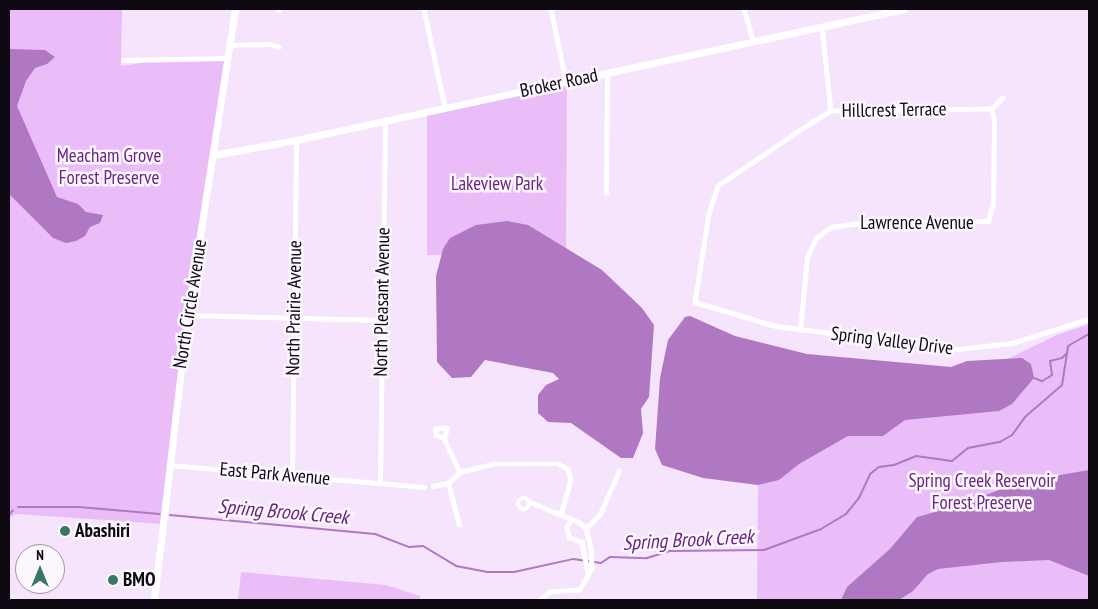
<!DOCTYPE html>
<style>
body{margin:0}
#map{position:relative;width:1098px;height:609px;overflow:hidden;background:#f5e4fb;font-family:"PT Sans Narrow",sans-serif}
div>[style]{position:absolute}
[style*='--x']{left:calc(var(--x)*1px);top:calc(var(--y)*1px);width:calc(var(--w)*1px);rotate:calc(var(--a)*1deg)}
.green>*{inset:0;background:#eabdf9}
.water>*{inset:0;background:#b078c2}
.stream>*{height:2px;margin:-1px;padding:0 1px;transform-origin:1px;border-radius:1px;background:#b078c2}
.street>*{height:4.5px;margin:-2.25px;padding:0 2.25px;transform-origin:2.25px;border-radius:2.25px;background:#fff}
.street>.ring{margin:-2.25px;padding:0;box-sizing:content-box;background:none;border:4.5px solid #fff;border-radius:50%}
.secondary>*{height:7px;margin:-3.5px;padding:0 3.5px;transform-origin:3.5px;border-radius:3.5px;background:#fff}
.dots>*{width:14px;height:14px;translate:-50% -50%;box-sizing:border-box;border:2px solid #fcf6ff;border-radius:50%}
span{translate:-50% -50%;white-space:nowrap;text-align:center;line-height:1.15;-webkit-text-stroke:5px #fcf6ff;paint-order:stroke}
.street-label{font-size:19px;color:#0f0911}
.park-label{font-size:19px;color:#6a257f}
.poi-label{font-size:19px;color:#0f0911;font-weight:700}
.left{translate:0 -50%;text-align:left}
.water-label{font-size:20px;color:#67227c;font-style:italic}
.frame{position:absolute;inset:0;border:10px solid #0f0911;pointer-events:none}
.north{position:absolute;left:15px;top:544px;width:50px;height:50px;box-sizing:border-box;background:#fcf6ff;border:1px solid #9d97a0;border-radius:50%;rotate:0deg;font-size:14px;font-weight:700;line-height:20px;text-align:center;color:#0f0911}
.north::after{content:'';display:block;margin:auto;width:18px;height:22px;background:#397763;clip-path:polygon(50% 0,100% 100%,50% 72%,0 100%)}
</style>
<div id="map">
<div class="green">
<div style="clip-path:polygon(9px 9px,122px 9px,121px 66px,180px 57px,227px 58px,178px 380px,163px 524px,16px 514px,9px 518px)"></div>
<div style="clip-path:polygon(567px 83px,566px 254px,427px 255px,427px 113px)"></div>
<div style="clip-path:polygon(1089px 324px,1089px 600px,757px 600px,758px 485px,806px 456px,1057px 335px)"></div>
<div style="clip-path:polygon(241px 572px,386px 585px,420px 596px,420px 600px,238px 600px)"></div>
</div>
<div class="water">
<div style="clip-path:polygon(9px 49px,45px 50px,55px 57px,47px 64px,35px 68px,26px 81px,17px 106px,57px 197px,78px 204px,86px 212px,103px 215px,100px 223px,90px 227px,85px 236px,76px 241px,66px 243px,53px 238px,9px 194px)"></div>
<div style="clip-path:polygon(507px 221px,528px 225px,602px 270px,642px 308px,654px 325px,649px 397px,641px 409px,643px 433px,633px 458px,621px 458px,571px 423px,548px 422px,538px 413px,538px 395px,546px 385px,559px 379px,553px 373px,485px 360px,471px 377px,452px 378px,437px 362px,436px 276px,443px 249px,450px 238px,476px 225px)"></div>
<div style="clip-path:polygon(690px 316px,735px 336px,807px 354px,951px 367px,967px 361px,1022px 358px,1031px 364px,1034px 378px,1012px 404px,999px 411px,905px 420px,883px 436px,848px 436px,799px 464px,779px 480px,758px 485px,703px 478px,662px 465px,655px 449px,660px 378px,668px 340px,685px 317px)"></div>
<div style="clip-path:polygon(1089px 470px,1089px 576px,1049px 560px,1002px 562px,938px 569px,928px 574px,913px 591px,899px 600px,841px 600px,847px 587px,890px 549px,917px 517px,957px 506px,1020px 482px)"></div>
</div>
<div class="stream">
<div style="--x:1034;--y:378;--w:9;--a:21"></div>
<div style="--x:1042;--y:381;--w:8;--a:-30"></div>
<div style="--x:1049;--y:377;--w:4;--a:-34"></div>
<div style="--x:1052;--y:375;--w:14;--a:-98"></div>
<div style="--x:1050;--y:361;--w:12;--a:-14"></div>
<div style="--x:1062;--y:358;--w:7;--a:-45"></div>
<div style="--x:18;--y:507;--w:61;--a:0"></div>
<div style="--x:79;--y:507;--w:81;--a:4.9"></div>
<div style="--x:9;--y:515;--w:6;--a:-51"></div>
<div style="--x:170;--y:515;--w:206;--a:5.3"></div>
<div style="--x:375;--y:534;--w:36;--a:21"></div>
<div style="--x:409;--y:547;--w:14;--a:-4"></div>
<div style="--x:423;--y:546;--w:39;--a:31"></div>
<div style="--x:456;--y:566;--w:32;--a:11"></div>
<div style="--x:487;--y:572;--w:27;--a:0"></div>
<div style="--x:514;--y:572;--w:60;--a:-12.4"></div>
<div style="--x:573;--y:559;--w:28;--a:8"></div>
<div style="--x:601;--y:563;--w:11;--a:-34"></div>
<div style="--x:610;--y:557;--w:37;--a:2"></div>
<div style="--x:647;--y:558;--w:24;--a:-17"></div>
<div style="--x:670;--y:551;--w:94;--a:-0.6"></div>
<div style="--x:764;--y:550;--w:61;--a:-20.2"></div>
<div style="--x:821;--y:529;--w:29;--a:-31"></div>
<div style="--x:846;--y:514;--w:21;--a:-51"></div>
<div style="--x:859;--y:498;--w:26;--a:-65"></div>
<div style="--x:870;--y:474;--w:11;--a:-38"></div>
<div style="--x:879;--y:467;--w:15;--a:-8"></div>
<div style="--x:894;--y:465;--w:24;--a:-22"></div>
<div style="--x:916;--y:456;--w:36;--a:8"></div>
<div style="--x:952;--y:461;--w:21;--a:-39"></div>
<div style="--x:968;--y:448;--w:33;--a:-11"></div>
<div style="--x:1000;--y:442;--w:14;--a:-30"></div>
<div style="--x:1012;--y:435;--w:22;--a:-54"></div>
<div style="--x:1025;--y:417;--w:49;--a:-40.9"></div>
<div style="--x:1062;--y:385;--w:39;--a:-81"></div>
<div style="--x:1068;--y:346;--w:24;--a:-30"></div>
</div>
<div class="street">
<div style="--x:279;--y:9;--w:1;--a:90"></div>
<div style="--x:424;--y:9;--w:100;--a:77.9"></div>
<div style="--x:551;--y:9;--w:74;--a:78.2"></div>
<div style="--x:744;--y:9;--w:33;--a:74"></div>
<div style="--x:822;--y:26;--w:85;--a:84"></div>
<div style="--x:230;--y:45;--w:40;--a:-1.4"></div>
<div style="--x:270;--y:44;--w:9;--a:18"></div>
<div style="--x:123;--y:60;--w:104;--a:-1.1"></div>
<div style="--x:991;--y:109;--w:160;--a:179.3"></div>
<div style="--x:831;--y:111;--w:23;--a:149"></div>
<div style="--x:811;--y:123;--w:112;--a:145.9"></div>
<div style="--x:718;--y:186;--w:29;--a:108"></div>
<div style="--x:709;--y:214;--w:89;--a:99"></div>
<div style="--x:695;--y:302;--w:84;--a:16.5"></div>
<div style="--x:776;--y:326;--w:183;--a:7.2"></div>
<div style="--x:958;--y:349;--w:54;--a:-6.3"></div>
<div style="--x:1012;--y:343;--w:81;--a:-17.3"></div>
<div style="--x:991;--y:109;--w:16;--a:-45"></div>
<div style="--x:606;--y:193;--w:121;--a:-89.5"></div>
<div style="--x:188;--y:315;--w:194;--a:1.5"></div>
<div style="--x:800;--y:330;--w:73;--a:-84.5"></div>
<div style="--x:807;--y:257;--w:21;--a:-65"></div>
<div style="--x:816;--y:238;--w:19;--a:-36"></div>
<div style="--x:831;--y:227;--w:27;--a:-8"></div>
<div style="--x:858;--y:223;--w:130;--a:-0.9"></div>
<div style="--x:988;--y:221;--w:18;--a:-74"></div>
<div style="--x:993;--y:204;--w:84;--a:-89.3"></div>
<div style="--x:994;--y:120;--w:11;--a:-105"></div>
<div style="--x:444;--y:438;--w:10;--a:-73"></div>
<div style="--x:447;--y:428;--w:11;--a:175"></div>
<div style="--x:436;--y:429;--w:6;--a:90"></div>
<div style="--x:436;--y:435;--w:9;--a:21"></div>
<div style="--x:444;--y:438;--w:38;--a:65"></div>
<div style="--x:460;--y:472;--w:34;--a:-14"></div>
<div style="--x:493;--y:464;--w:66;--a:0"></div>
<div style="--x:559;--y:464;--w:10;--a:29"></div>
<div style="--x:568;--y:469;--w:11;--a:75"></div>
<div style="--x:571;--y:480;--w:35;--a:106"></div>
<div style="--x:169;--y:465;--w:256;--a:4.9"></div>
<div style="--x:292;--y:476;--w:336;--a:-89.3"></div>
<div style="--x:380;--y:483;--w:363;--a:-89.2"></div>
<div style="--x:433;--y:486;--w:15;--a:-11"></div>
<div class="ring" style="left:518px;top:498px;width:7.5px;height:7.5px"></div>
<div style="--x:530;--y:502;--w:53;--a:22.2"></div>
<div style="--x:579;--y:522;--w:9;--a:41"></div>
<div style="--x:586;--y:528;--w:21;--a:76"></div>
<div style="--x:591;--y:548;--w:20;--a:87"></div>
<div style="--x:592;--y:568;--w:25;--a:119"></div>
<div style="--x:580;--y:590;--w:30;--a:176"></div>
<div style="--x:550;--y:592;--w:13;--a:141"></div>
<div style="--x:571;--y:521;--w:7;--a:124"></div>
<div style="--x:567;--y:527;--w:10;--a:79"></div>
<div style="--x:569;--y:537;--w:14;--a:21"></div>
<div style="--x:582;--y:542;--w:33;--a:79"></div>
<div style="--x:459;--y:525;--w:43;--a:-104.7"></div>
<div style="--x:448;--y:483;--w:16;--a:-43"></div>
<div style="--x:586;--y:528;--w:20;--a:-45"></div>
<div style="--x:600;--y:514;--w:47;--a:-66.2"></div>
</div>
<div class="secondary">
<div style="--x:213;--y:155;--w:84;--a:-10.2"></div>
<div style="--x:296;--y:140;--w:622;--a:-12.16"></div>
<div style="--x:188;--y:313;--w:308;--a:-81.2"></div>
<div style="--x:154;--y:600;--w:281;--a:-83.3"></div>
</div>
<div class="dots">
<div style="left:65px;top:531px;background:#397763"></div>
<div style="left:113px;top:580px;background:#397763"></div>
</div>
<div class="street-label">
<span style="left:559px;top:83px;rotate:-12deg">Broker Road</span>
<span style="left:894px;top:110px;rotate:-1deg">Hillcrest Terrace</span>
<span style="left:917px;top:223px">Lawrence Avenue</span>
<span style="left:382px;top:302px;rotate:-89deg">North Pleasant Avenue</span>
<span style="left:190px;top:304px;rotate:-81deg">North Circle Avenue</span>
<span style="left:294px;top:308px;rotate:-89deg">North Prairie Avenue</span>
<span style="left:892px;top:341px;rotate:7deg">Spring Valley Drive</span>
<span style="left:275px;top:474px;rotate:5deg">East Park Avenue</span>
</div>
<div class="park-label">
<span style="left:109px;top:167px">Meacham Grove<br>Forest Preserve</span>
<span style="left:497px;top:184px">Lakeview Park</span>
<span style="left:982px;top:492px">Spring Creek Reservoir<br>Forest Preserve</span>
</div>
<div class="poi-label">
<span class="left" style="left:75px;top:531px">Abashiri</span>
<span class="left" style="left:123px;top:580px">BMO</span>
</div>
<div class="water-label">
<span style="left:283px;top:512px;rotate:5deg">Spring Brook Creek</span>
<span style="left:688px;top:540px;rotate:-3deg">Spring Brook Creek</span>
</div>
<div class="frame"></div>
<div class="north">N</div>
</div>
